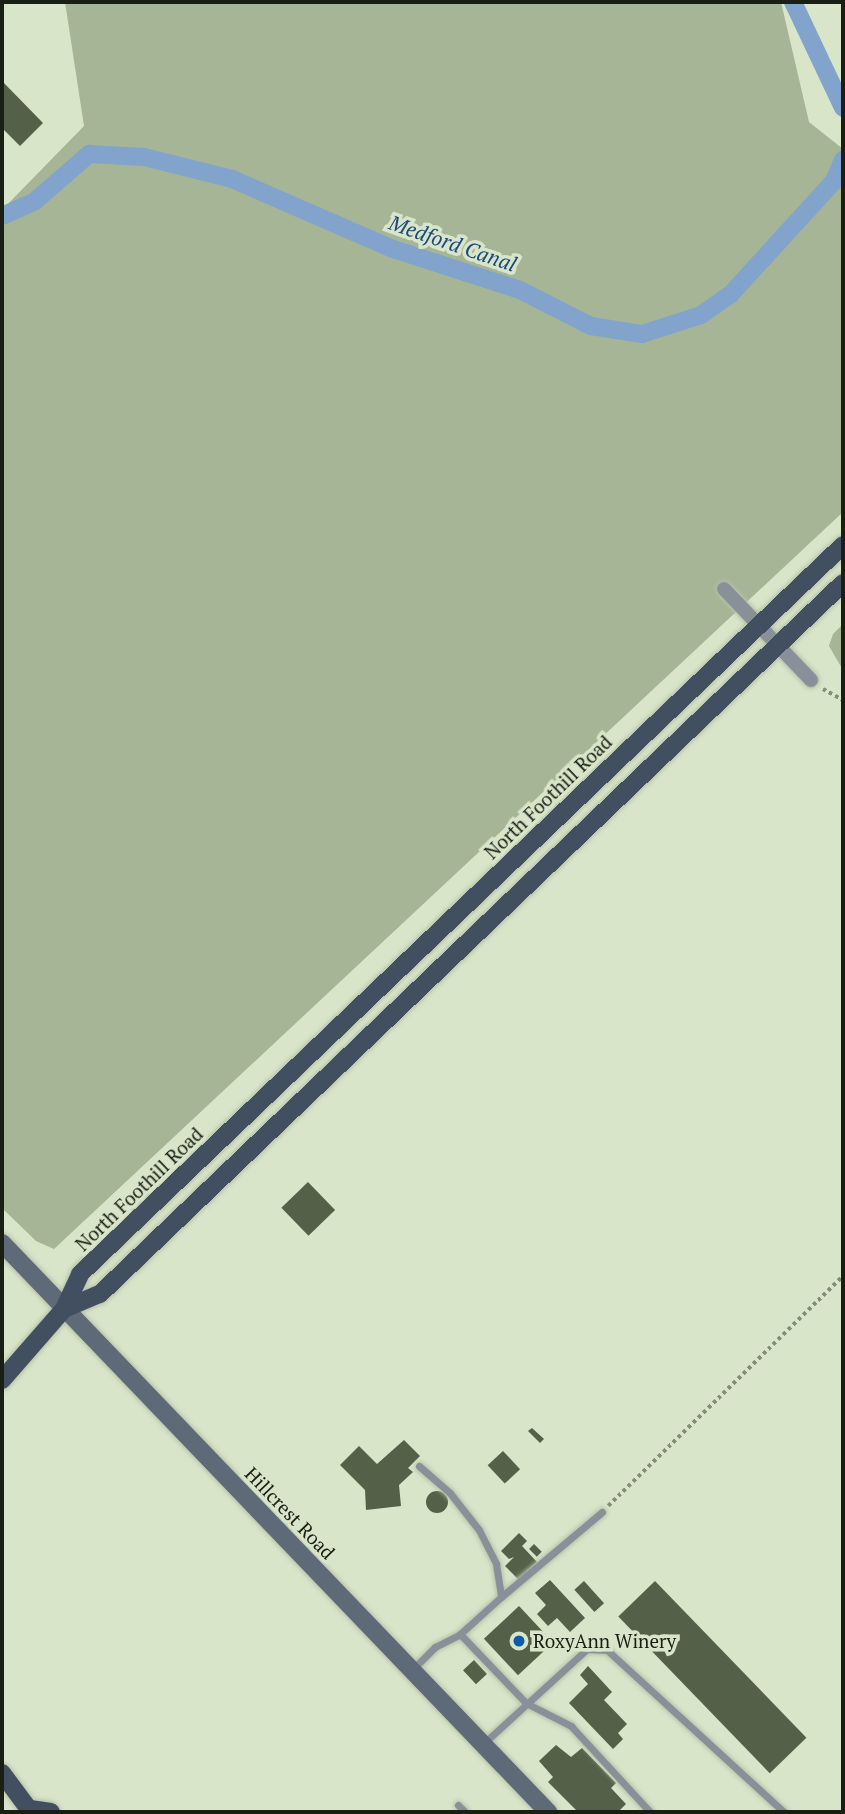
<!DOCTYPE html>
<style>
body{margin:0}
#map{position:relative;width:845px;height:1814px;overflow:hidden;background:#d8e5c9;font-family:"PT Serif",serif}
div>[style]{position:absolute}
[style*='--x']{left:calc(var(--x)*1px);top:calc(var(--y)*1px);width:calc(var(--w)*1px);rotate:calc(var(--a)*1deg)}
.green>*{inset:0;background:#a6b595}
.canal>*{height:18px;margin:-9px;padding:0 9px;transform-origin:9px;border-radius:9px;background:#81a3cc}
.building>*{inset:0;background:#556048;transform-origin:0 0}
.round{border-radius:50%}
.path>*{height:3.5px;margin-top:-1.75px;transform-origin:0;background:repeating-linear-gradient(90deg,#848d79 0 3.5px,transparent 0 7px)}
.roads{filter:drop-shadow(0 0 2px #b6c1a9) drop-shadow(0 0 2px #b6c1a9)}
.lane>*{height:7px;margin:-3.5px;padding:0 3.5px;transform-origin:3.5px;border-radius:3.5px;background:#88909a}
.street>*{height:14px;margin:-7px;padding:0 7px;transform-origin:7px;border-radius:7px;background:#88909a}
.secondary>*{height:18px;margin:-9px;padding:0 9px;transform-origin:9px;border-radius:9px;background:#5e6a78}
.primary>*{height:18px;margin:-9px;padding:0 9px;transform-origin:9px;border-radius:9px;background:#414f60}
.dots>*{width:19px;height:19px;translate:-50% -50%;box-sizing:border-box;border:4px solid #d8e5c9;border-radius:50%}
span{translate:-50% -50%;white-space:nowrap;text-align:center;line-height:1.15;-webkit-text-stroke:7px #d8e5c9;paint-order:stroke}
.street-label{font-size:19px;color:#1a1f15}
.poi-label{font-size:19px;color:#1a1f15}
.left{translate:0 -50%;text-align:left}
.water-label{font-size:21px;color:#1c497e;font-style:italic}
.frame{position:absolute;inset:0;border:4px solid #1a1f15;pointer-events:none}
</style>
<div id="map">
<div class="green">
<div style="clip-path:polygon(65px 2px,781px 2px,809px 122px,843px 149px,843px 512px,54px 1249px,36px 1241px,2px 1208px,2px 210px,84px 126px)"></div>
<div style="clip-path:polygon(843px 624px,843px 670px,829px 646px,833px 634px)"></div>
</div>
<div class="canal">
<div style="--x:793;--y:2;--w:117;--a:64.7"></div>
<div style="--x:2;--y:216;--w:36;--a:-24"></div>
<div style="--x:35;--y:201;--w:72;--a:-41"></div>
<div style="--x:89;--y:154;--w:55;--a:3.1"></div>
<div style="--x:144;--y:157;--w:91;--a:14"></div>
<div style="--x:232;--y:179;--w:176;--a:23.5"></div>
<div style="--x:393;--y:249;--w:133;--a:17.9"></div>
<div style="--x:520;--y:290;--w:80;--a:26.9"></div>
<div style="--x:591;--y:326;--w:52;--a:8.9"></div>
<div style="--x:642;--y:334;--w:62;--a:-17.9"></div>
<div style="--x:701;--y:315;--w:35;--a:-35"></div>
<div style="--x:730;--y:295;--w:154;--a:-47.6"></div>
<div style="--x:834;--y:181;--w:23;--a:-67"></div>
</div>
<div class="building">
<div style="clip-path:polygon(2px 81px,43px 123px,20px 146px,2px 128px)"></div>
<div style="left:308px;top:1182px;width:39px;height:37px;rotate:46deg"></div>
<div style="clip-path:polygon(532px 1428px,544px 1439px,540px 1443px,528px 1431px)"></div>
<div style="clip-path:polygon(404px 1440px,420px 1456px,408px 1468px,413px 1472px,399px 1485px,401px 1506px,366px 1510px,365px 1490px,340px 1465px,359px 1446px,377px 1464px)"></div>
<div style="left:503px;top:1451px;width:25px;height:21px;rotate:47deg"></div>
<div class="round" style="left:426px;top:1491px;width:22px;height:22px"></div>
<div style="clip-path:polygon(519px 1533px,527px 1541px,522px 1546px,537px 1562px,518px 1579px,505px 1566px,514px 1557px,509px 1559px,501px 1551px)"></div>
<div style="left:534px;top:1544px;width:11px;height:7px;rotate:45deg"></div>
<div style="clip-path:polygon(550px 1580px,585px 1618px,570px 1632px,557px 1618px,548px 1626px,537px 1614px,546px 1605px,535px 1593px)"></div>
<div style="left:584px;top:1581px;width:30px;height:13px;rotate:48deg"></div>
<div style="left:655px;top:1581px;width:218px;height:51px;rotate:46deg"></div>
<div style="left:519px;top:1606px;width:50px;height:48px;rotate:47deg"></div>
<div style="left:474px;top:1660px;width:19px;height:15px;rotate:47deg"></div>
<div style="clip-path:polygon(588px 1666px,612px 1692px,604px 1700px,627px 1724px,618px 1733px,623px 1739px,613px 1749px,569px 1703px,588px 1684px,580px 1675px)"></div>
<div style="clip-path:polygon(556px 1745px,571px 1757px,582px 1748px,616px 1783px,611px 1788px,626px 1804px,618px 1812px,578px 1812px,548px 1782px,553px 1777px,539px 1761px)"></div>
</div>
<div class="path">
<div style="--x:823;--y:689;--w:23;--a:29"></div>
<div style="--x:608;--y:1506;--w:329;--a:-44.4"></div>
</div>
<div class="roads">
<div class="lane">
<div style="--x:419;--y:1466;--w:41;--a:41.1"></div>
<div style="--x:450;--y:1493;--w:47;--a:51.9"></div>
<div style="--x:479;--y:1530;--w:38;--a:63"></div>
<div style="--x:496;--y:1564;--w:33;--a:81"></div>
<div style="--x:501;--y:1597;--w:55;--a:137.9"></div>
<div style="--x:460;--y:1634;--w:95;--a:46.3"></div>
<div style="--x:526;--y:1703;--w:51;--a:27.1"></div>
<div style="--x:571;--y:1726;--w:117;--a:47.4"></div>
<div style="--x:501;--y:1597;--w:132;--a:-40.1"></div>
<div style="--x:413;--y:1669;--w:31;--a:-45"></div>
<div style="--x:435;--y:1647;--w:28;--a:-27"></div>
<div style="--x:484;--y:1743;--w:139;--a:-42.4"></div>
<div style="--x:587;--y:1649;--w:20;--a:3"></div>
<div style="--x:607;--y:1650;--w:240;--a:42.5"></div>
<div style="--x:458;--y:1805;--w:10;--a:45"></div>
</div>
<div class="street">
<div style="--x:724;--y:589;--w:126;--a:46.3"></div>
</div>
<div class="secondary">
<div style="--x:2;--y:1243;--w:789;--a:46.18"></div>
</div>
<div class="primary">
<div style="--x:64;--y:1309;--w:39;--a:-23"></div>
<div style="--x:100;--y:1294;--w:1028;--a:-43.74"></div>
<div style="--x:2;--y:1380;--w:94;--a:-48.9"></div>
<div style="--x:64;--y:1309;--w:38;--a:-65"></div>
<div style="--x:80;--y:1274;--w:1055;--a:-43.69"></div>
<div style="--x:2;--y:1773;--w:49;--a:53.4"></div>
<div style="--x:30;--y:1809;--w:21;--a:8"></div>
</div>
</div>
<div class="dots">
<div style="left:519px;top:1641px;background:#0d5baa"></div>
</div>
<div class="street-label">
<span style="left:548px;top:797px;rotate:-44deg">North Foothill Road</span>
<span style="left:139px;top:1189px;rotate:-44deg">North Foothill Road</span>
<span style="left:290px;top:1513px;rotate:46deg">Hillcrest Road</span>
</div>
<div class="poi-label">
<span class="left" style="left:533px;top:1641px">RoxyAnn Winery</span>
</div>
<div class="water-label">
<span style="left:453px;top:243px;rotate:19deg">Medford Canal</span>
</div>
<div class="frame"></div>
</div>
